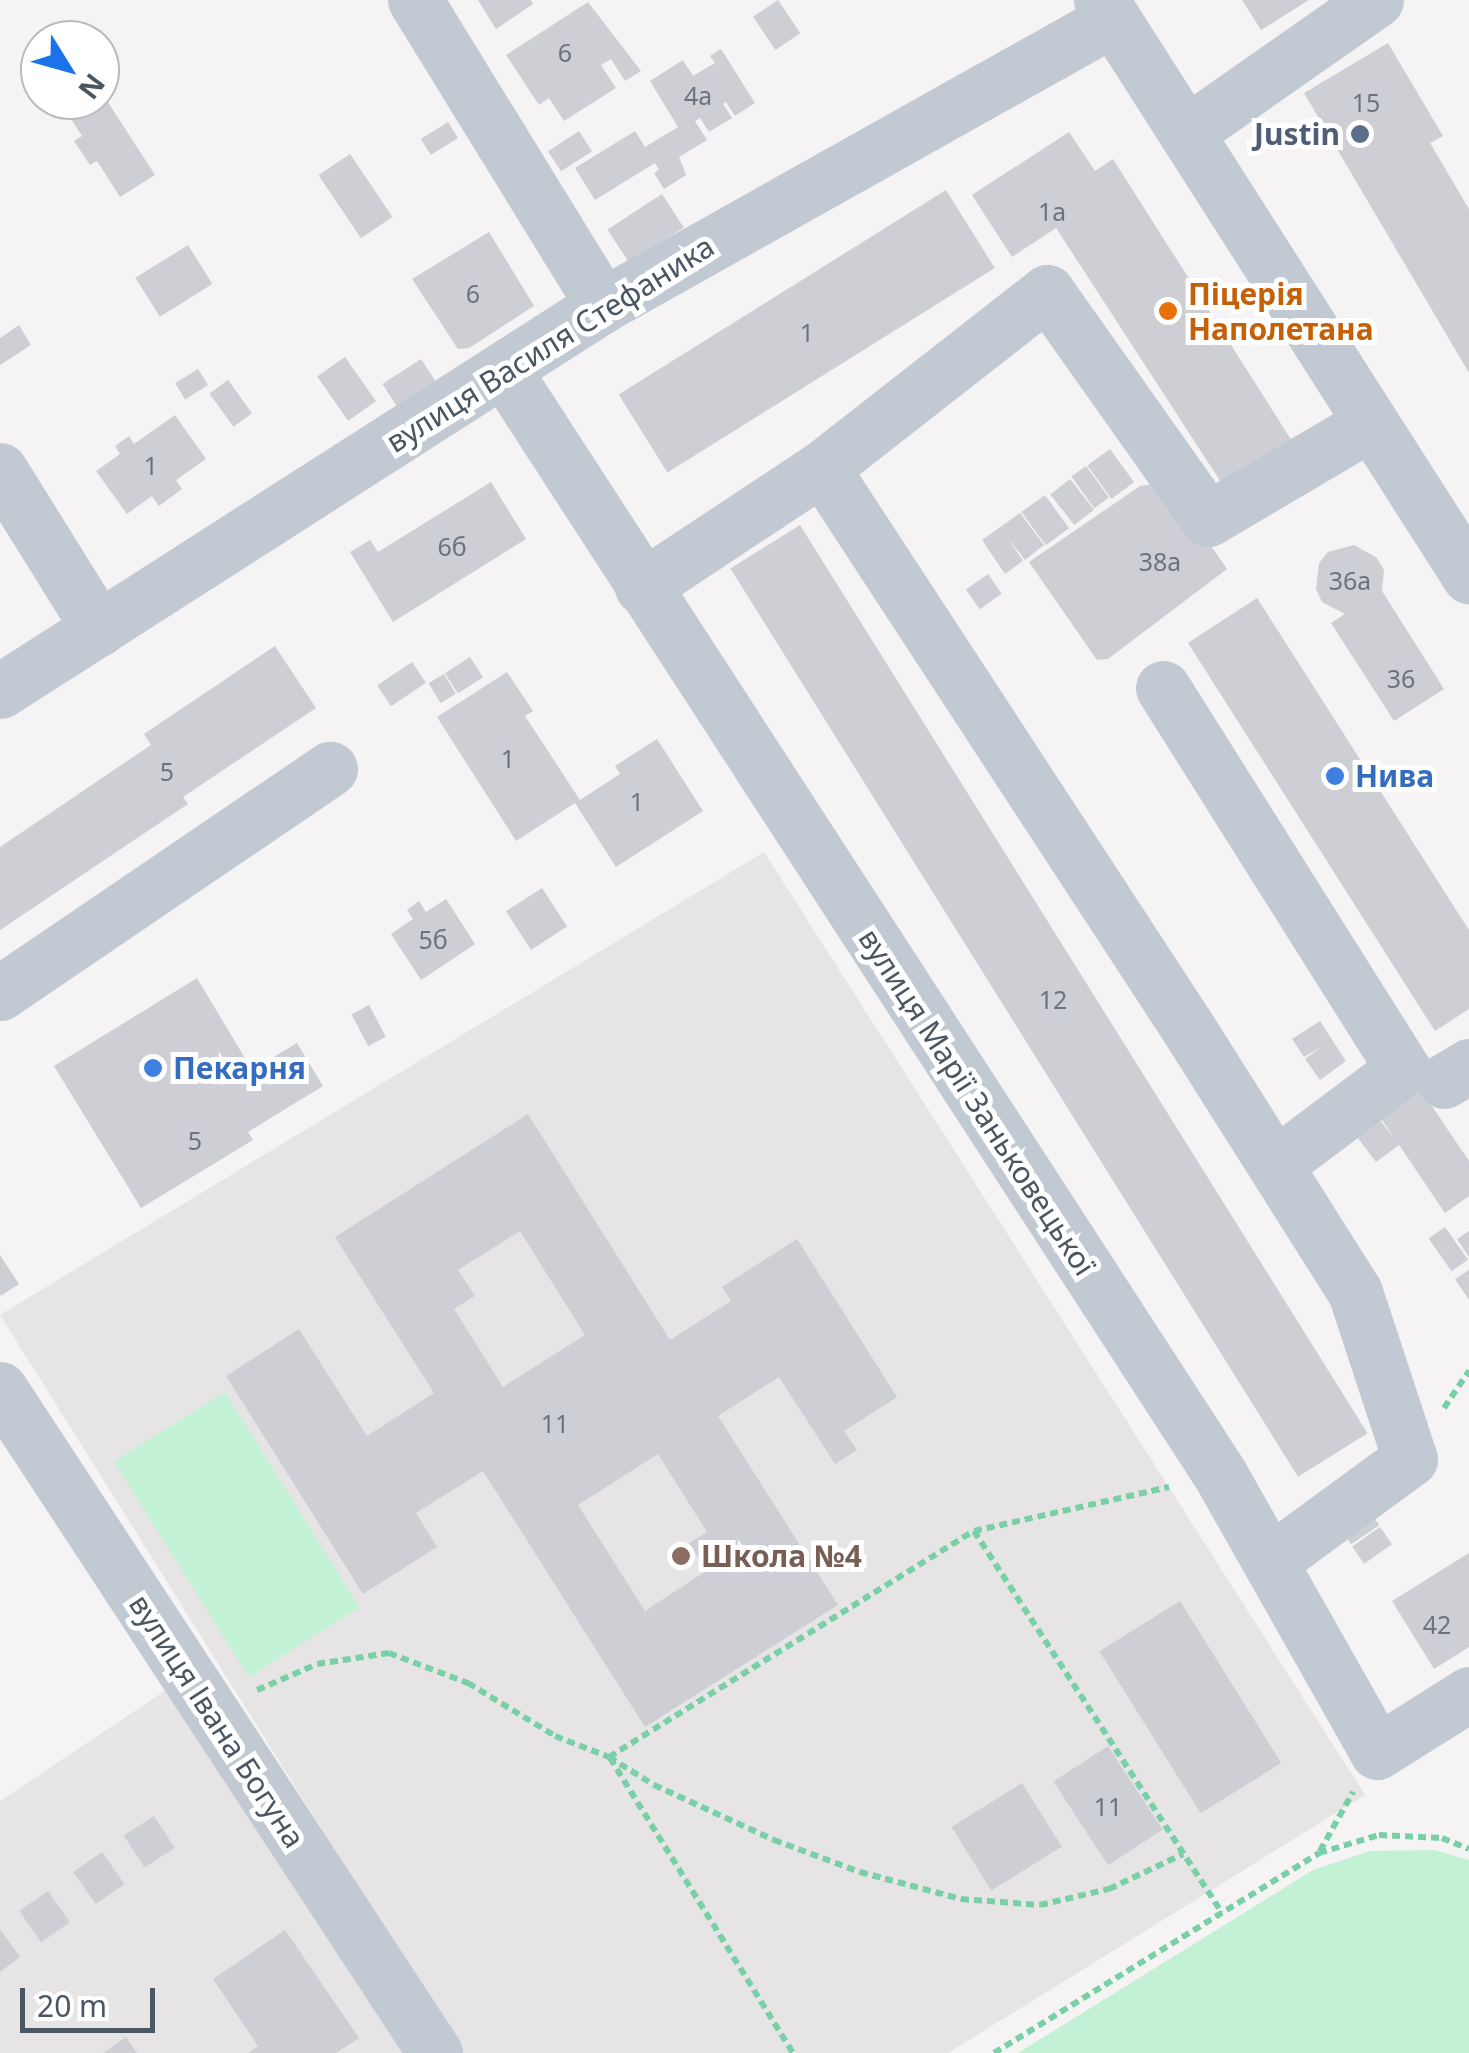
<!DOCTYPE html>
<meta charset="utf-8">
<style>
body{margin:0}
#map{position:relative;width:1469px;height:2053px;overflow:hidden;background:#f5f3f3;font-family:"Noto Sans",sans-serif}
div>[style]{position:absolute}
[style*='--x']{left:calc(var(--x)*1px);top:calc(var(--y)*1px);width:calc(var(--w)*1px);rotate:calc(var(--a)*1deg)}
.education>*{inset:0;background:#e6e4e5}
.green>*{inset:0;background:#c3f1d5;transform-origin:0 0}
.building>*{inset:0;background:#cdcfd5;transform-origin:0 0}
.path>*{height:6px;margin-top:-3px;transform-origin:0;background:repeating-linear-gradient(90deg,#7ad0a6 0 8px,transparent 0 13px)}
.minor>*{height:55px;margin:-27.5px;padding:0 27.5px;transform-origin:27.5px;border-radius:27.5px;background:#c1cad2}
.dots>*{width:28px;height:28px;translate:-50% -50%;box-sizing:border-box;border:5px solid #fff;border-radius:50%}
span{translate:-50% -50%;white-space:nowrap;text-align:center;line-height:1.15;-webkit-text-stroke:10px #fff;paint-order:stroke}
.number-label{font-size:25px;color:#6b747e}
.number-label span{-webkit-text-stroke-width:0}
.service-label{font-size:30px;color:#4e5e75;font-weight:700}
.right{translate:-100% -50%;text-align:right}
.food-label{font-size:30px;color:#c56008;font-weight:700}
.left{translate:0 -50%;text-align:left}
.street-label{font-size:30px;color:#4a5661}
.shop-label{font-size:30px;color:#366cbe;font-weight:700}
.education-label{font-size:30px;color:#785e54;font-weight:700}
.north{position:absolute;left:20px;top:20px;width:100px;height:100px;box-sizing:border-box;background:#fff;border:2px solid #b7bbc0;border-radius:50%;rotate:127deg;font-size:28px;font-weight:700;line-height:40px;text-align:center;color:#4a5661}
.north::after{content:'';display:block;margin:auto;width:35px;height:45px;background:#1a73e8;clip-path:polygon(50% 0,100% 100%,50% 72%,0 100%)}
.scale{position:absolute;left:20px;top:1988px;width:135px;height:45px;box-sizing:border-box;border:5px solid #4a5661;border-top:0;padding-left:12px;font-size:30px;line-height:35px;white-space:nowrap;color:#4a5661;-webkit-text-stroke:8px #fff;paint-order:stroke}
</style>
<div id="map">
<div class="education">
<div style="clip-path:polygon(764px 852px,1365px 1795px,948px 2053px,462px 2053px,0 1315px)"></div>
<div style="clip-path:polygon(169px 1688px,411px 2053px,0 2053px,0 1801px)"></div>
</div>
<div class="green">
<div style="left:225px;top:1392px;width:254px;height:131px;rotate:58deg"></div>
<div style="clip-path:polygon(1434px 1850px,1469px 1860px,1469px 2053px,1018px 2053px,1313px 1870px,1370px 1851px)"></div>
</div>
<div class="building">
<div style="clip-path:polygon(478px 0,531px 0,533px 4px,496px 29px)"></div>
<div style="left:778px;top:0;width:40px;height:30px;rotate:56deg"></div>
<div style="clip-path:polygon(1242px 0,1309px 0,1261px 30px)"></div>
<div style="clip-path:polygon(588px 2px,641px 71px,625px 81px,611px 59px,601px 65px,616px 88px,564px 121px,549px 98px,539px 105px,506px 55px)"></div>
<div style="clip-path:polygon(54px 27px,63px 40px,40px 40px,40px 57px,31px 43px)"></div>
<div style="clip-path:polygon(1388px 43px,1443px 136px,1430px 143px,1469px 209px,1469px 373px,1304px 93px)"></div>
<div style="clip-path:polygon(721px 49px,755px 103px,735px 116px,726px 102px,723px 104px,732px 118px,709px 132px,700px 118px,695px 121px,707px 140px,679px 157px,686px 175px,664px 189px,654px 173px,659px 170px,655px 163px,595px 200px,575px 168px,635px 131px,645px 147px,678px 127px,650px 81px,683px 60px,693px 76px,715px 63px,710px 56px)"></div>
<div style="clip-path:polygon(100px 90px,155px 175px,120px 197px,97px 161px,90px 165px,74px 141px,82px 136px,60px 102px,53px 107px,49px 100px,100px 100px)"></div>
<div style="left:448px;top:122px;width:19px;height:32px;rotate:58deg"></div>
<div style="left:579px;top:131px;width:24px;height:37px;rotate:57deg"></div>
<div style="clip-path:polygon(1069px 132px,1095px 171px,1113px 159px,1297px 449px,1228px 493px,1056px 228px,1012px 257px,972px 195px)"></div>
<div style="left:350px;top:154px;width:76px;height:38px;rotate:56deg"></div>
<div style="left:946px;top:190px;width:92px;height:386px;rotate:58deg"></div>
<div style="left:662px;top:194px;width:40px;height:65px;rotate:57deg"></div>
<div style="clip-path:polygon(489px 232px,534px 306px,469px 348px,458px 349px,412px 279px)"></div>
<div style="left:188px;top:245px;width:46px;height:62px;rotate:58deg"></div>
<div style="clip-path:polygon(19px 325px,31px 345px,0 365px,0 338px)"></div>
<div style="left:345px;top:357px;width:54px;height:34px;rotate:55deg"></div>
<div style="left:421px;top:359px;width:35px;height:46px;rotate:57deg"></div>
<div style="left:198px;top:369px;width:19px;height:27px;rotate:58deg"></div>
<div style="left:228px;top:380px;width:41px;height:23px;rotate:54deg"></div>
<div style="clip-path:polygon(175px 415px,206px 459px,176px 480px,182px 489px,159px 506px,152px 496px,127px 514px,96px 471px,120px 454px,115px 446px,129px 436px,134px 444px)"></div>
<div style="left:1110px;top:449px;width:41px;height:28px;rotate:54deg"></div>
<div style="left:1086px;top:466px;width:39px;height:18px;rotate:54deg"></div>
<div style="left:1070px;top:479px;width:39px;height:25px;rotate:52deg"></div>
<div style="clip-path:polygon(491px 482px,526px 539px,393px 622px,350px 552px,370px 540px,378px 552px)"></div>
<div style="clip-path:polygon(1158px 483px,1176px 495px,1227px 569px,1108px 659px,1097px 660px,1029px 562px,1140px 486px)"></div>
<div style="left:1045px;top:495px;width:41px;height:29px;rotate:54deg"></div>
<div style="clip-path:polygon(1020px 513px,1044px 545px,1025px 560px,1008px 538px,1023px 561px,1005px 574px,982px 540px)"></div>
<div style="left:800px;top:525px;width:1071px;height:82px;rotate:58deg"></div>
<div style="clip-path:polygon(1354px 545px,1377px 558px,1384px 570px,1382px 591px,1444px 689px,1394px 721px,1331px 623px,1345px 614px,1322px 602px,1316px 589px,1319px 563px,1328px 552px)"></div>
<div style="left:988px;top:574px;width:24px;height:27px;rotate:55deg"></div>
<div style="clip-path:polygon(1257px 598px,1469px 930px,1469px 1009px,1435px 1031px,1188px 643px)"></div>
<div style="clip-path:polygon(275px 646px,316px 708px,183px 797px,188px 804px,0 930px,0 847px,151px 745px,144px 734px)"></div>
<div style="left:470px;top:657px;width:24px;height:30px;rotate:57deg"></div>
<div style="left:412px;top:662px;width:25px;height:42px;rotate:56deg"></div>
<div style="clip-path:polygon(507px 672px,533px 711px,525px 716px,580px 800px,620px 774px,615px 766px,657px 739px,703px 811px,616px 867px,575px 803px,516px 841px,437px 717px)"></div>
<div style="left:444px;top:674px;width:23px;height:18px;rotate:59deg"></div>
<div style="left:542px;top:888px;width:46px;height:43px;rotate:57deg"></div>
<div style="clip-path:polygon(446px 899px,475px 944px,421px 980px,391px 934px,413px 919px,407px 910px,419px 901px,426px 912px)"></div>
<div style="clip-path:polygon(197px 978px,252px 1070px,297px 1043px,323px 1086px,248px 1132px,253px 1140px,141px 1208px,54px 1066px)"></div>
<div style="left:369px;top:1005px;width:36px;height:20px;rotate:62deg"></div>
<div style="clip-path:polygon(1320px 1021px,1346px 1061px,1320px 1080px,1305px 1059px,1322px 1046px,1304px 1057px,1292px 1039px)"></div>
<div style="clip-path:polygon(1415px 1081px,1469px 1161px,1469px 1196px,1445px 1213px,1399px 1145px,1376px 1162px,1351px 1129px,1374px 1112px,1396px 1141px,1374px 1108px)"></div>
<div style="clip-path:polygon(evenodd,528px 1114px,670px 1340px,731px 1301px,722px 1287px,797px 1239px,897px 1397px,844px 1431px,857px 1450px,835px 1464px,779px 1377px,718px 1416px,838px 1605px,645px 1727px,483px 1471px,416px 1513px,437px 1547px,363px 1594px,226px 1376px,299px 1329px,367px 1436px,434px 1393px,335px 1237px,528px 1114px,520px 1231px,585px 1335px,503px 1387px,454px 1309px,475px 1296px,458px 1270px,520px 1231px,528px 1114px,658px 1454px,707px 1532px,689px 1543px,706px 1571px,645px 1611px,578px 1505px,658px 1454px)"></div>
<div style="left:1445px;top:1227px;width:40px;height:20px;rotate:55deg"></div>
<div style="clip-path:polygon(1469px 1231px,1469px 1257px,1457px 1239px)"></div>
<div style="clip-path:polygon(0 1255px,19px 1284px,1px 1296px,0 1294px)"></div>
<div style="clip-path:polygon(1469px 1270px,1469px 1300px,1455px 1279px)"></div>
<div style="left:1367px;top:1507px;width:22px;height:34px;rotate:56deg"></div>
<div style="left:1380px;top:1527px;width:21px;height:34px;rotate:55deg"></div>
<div style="clip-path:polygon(1469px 1553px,1469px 1647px,1434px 1669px,1392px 1601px)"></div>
<div style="left:1180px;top:1601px;width:191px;height:95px;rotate:58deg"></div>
<div style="left:1108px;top:1746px;width:100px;height:65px;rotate:57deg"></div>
<div style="left:1022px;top:1783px;width:75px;height:83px;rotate:58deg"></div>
<div style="left:154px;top:1816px;width:38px;height:36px;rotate:57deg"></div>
<div style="left:102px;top:1852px;width:39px;height:35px;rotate:55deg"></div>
<div style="left:48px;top:1891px;width:38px;height:35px;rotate:55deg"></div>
<div style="clip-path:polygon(0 1929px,20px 1957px,0 1972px)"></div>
<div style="clip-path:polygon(285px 1930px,359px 2038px,336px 2053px,248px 2053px,258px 2046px,213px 1979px)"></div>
<div style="clip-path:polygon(126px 2037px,137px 2053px,103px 2053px)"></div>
</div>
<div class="path">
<div style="--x:1444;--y:1408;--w:45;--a:-56"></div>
<div style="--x:974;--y:1531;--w:455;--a:57"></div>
<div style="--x:257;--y:1690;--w:65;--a:-23.4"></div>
<div style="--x:317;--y:1664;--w:73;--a:-8.7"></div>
<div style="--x:389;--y:1653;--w:85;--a:20.8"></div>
<div style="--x:468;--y:1683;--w:102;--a:31.3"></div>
<div style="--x:555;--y:1736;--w:58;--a:21.3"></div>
<div style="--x:609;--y:1757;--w:53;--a:31.9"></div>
<div style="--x:654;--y:1785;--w:132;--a:24.6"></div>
<div style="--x:774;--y:1840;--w:92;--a:20.4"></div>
<div style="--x:860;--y:1872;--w:105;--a:15"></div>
<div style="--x:961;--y:1899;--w:79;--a:4.3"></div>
<div style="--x:1040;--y:1905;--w:71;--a:-13.1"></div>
<div style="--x:1109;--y:1889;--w:82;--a:-25.3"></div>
<div style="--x:609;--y:1757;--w:429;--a:-31.8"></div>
<div style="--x:974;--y:1531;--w:200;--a:-12.7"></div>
<div style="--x:610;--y:1758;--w:347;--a:58.2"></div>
<div style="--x:1320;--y:1851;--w:68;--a:-60.8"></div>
<div style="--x:994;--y:2053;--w:382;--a:-31.6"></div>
<div style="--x:1319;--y:1853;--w:63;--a:-16.7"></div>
<div style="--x:1379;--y:1835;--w:63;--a:2.7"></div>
<div style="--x:1442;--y:1838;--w:29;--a:22"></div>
</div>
<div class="minor">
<div style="--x:415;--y:0;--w:358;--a:58.4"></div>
<div style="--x:1101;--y:0;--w:684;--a:57.43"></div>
<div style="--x:1186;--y:133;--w:232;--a:-35"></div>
<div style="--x:503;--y:369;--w:1319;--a:57.03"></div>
<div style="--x:1221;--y:1476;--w:317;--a:60.5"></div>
<div style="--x:1377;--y:1752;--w:109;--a:-32.2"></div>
<div style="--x:822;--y:468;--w:286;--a:-38"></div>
<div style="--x:1047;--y:292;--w:278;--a:54.7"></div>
<div style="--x:1208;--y:519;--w:189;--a:-30.5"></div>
<div style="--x:0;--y:470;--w:187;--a:58.1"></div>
<div style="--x:642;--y:587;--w:216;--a:-33.5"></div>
<div style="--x:822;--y:468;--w:669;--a:56.83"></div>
<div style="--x:1188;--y:1028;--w:312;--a:57.7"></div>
<div style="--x:1355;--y:1292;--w:176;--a:71.8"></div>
<div style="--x:1410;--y:1459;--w:171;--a:143.8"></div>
<div style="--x:1163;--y:688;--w:450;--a:57.8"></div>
<div style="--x:1403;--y:1069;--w:160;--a:143.1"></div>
<div style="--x:0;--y:691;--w:716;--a:-32.62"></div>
<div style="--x:603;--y:305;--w:585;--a:-29.28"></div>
<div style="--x:0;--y:993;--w:399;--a:-34.2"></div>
<div style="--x:1444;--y:1081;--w:29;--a:-31"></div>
<div style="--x:0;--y:1389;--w:794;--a:56.77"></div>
</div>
<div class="dots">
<div style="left:1360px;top:134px;background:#5c6f8a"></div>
<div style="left:1168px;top:311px;background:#e8710a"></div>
<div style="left:1335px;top:776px;background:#3f7fe0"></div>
<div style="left:153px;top:1068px;background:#3f7fe0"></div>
<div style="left:681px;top:1556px;background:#8d6e63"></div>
</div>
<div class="number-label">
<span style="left:565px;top:52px">6</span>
<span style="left:698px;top:95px">4а</span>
<span style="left:1366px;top:102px">15</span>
<span style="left:1052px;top:211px">1а</span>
<span style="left:473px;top:293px">6</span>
<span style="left:807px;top:332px">1</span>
<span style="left:151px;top:465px">1</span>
<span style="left:452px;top:546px">6б</span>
<span style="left:1160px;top:561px">38а</span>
<span style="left:1350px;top:580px">36а</span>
<span style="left:1401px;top:678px">36</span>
<span style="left:508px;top:758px">1</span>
<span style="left:167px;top:771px">5</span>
<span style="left:637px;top:801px">1</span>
<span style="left:433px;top:939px">5б</span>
<span style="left:1053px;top:999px">12</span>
<span style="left:195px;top:1140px">5</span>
<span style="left:555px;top:1423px">11</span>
<span style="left:1437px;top:1624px">42</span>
<span style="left:1108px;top:1806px">11</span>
</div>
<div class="service-label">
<span class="right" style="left:1340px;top:134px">Justin</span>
</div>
<div class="food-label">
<span class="left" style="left:1188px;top:311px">Піцерія<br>Наполетана</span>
</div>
<div class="street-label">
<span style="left:550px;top:344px;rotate:-32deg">вулиця Василя Стефаника</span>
<span style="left:977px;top:1102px;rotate:57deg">вулиця Марії Заньковецької</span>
<span style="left:217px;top:1721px;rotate:57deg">вулиця Івана Богуна</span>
</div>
<div class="shop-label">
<span class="left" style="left:1355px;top:776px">Нива</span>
<span class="left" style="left:173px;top:1068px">Пекарня</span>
</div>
<div class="education-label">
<span class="left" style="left:701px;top:1556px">Школа №4</span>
</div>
<div class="north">N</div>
<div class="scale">20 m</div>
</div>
